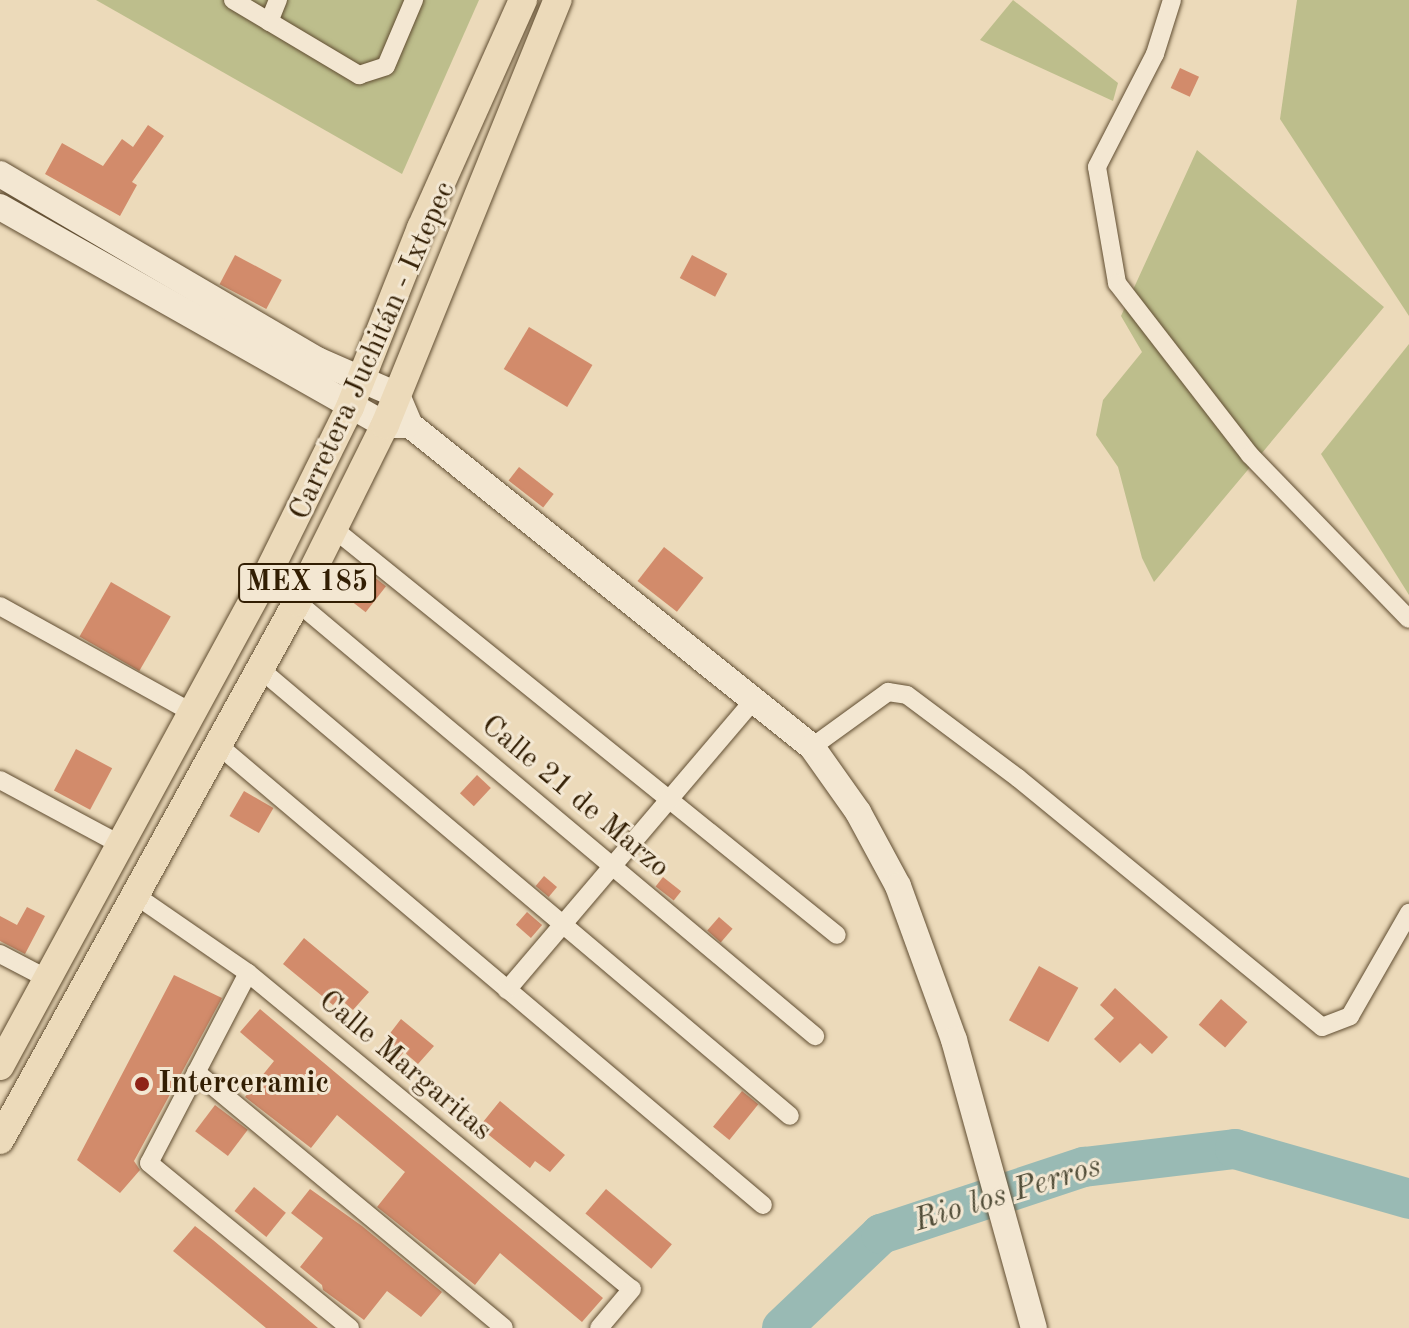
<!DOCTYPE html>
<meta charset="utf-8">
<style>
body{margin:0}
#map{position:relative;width:1409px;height:1328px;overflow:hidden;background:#ecdaba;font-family:"Old Standard TT",serif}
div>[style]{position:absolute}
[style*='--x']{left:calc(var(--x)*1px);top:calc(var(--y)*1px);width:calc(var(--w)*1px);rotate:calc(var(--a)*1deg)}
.green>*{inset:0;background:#bdbe8c}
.river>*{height:40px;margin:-20px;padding:0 20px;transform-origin:20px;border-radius:20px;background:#99bab4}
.building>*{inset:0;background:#d28b6b;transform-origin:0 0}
.roads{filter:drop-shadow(0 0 2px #604d31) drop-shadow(0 0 2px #604d31)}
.street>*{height:18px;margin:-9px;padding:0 9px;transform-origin:9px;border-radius:9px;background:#f3e7d2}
.secondary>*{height:26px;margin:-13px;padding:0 13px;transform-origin:13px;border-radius:13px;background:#f3e7d2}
.primary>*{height:28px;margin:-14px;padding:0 14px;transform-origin:14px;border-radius:14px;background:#ecdaba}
.dots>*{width:22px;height:22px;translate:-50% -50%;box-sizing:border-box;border:4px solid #f3e7d2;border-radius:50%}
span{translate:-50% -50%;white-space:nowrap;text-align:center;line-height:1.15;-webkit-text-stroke:6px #f3e7d2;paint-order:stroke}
.shield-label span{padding:2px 6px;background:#f3e7d2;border:2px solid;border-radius:6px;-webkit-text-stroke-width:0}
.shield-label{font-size:28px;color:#321e03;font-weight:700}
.street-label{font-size:30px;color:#321e03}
.poi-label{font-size:30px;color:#321e03;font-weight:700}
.left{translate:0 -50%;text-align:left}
.water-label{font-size:32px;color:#514d38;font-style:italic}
</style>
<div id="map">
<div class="green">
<div style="clip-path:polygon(96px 0,479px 0,402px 174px)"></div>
<div style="clip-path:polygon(1013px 0,1118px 83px,1113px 101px,980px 40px)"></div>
<div style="clip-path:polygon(1297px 0,1409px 0,1409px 316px,1280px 119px)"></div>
<div style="clip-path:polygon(1197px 150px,1384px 307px,1154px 582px,1142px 558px,1118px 467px,1096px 435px,1103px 400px,1142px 352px,1121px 316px)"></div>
<div style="clip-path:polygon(1409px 344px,1409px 595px,1321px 454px)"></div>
</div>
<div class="river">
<div style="--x:782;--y:1328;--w:137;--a:-43.5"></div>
<div style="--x:881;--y:1234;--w:214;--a:-18.3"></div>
<div style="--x:1084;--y:1167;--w:152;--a:-6.8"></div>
<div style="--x:1235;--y:1149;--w:181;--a:16"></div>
</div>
<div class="building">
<div style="left:1180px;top:68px;width:21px;height:22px;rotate:25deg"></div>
<div style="clip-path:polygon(148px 125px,164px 136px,132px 182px,137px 185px,120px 216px,45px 174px,62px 143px,103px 166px,122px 139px,133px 147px)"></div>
<div style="left:235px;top:255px;width:53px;height:33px;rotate:28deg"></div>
<div style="left:692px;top:255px;width:40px;height:26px;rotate:28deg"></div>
<div style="left:529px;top:327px;width:74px;height:49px;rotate:31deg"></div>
<div style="left:519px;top:467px;width:44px;height:17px;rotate:38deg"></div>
<div style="left:664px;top:547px;width:50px;height:43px;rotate:38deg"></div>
<div style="left:360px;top:566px;width:33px;height:33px;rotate:38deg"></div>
<div style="left:111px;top:582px;width:69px;height:63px;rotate:30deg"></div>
<div style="left:76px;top:749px;width:41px;height:47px;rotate:28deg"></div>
<div style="left:477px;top:775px;width:19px;height:25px;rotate:43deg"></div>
<div style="left:244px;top:791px;width:34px;height:29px;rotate:30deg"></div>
<div style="left:544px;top:876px;width:17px;height:13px;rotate:40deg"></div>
<div style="left:663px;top:877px;width:23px;height:12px;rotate:38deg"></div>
<div style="clip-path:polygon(27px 907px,45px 916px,25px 954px,0 941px,0 916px,17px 925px)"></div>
<div style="left:527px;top:912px;width:20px;height:17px;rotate:41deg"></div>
<div style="left:719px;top:917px;width:18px;height:18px;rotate:41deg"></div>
<div style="clip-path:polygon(304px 938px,369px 992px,353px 1010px,339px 998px,333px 1005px,283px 964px)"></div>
<div style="left:1039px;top:966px;width:45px;height:62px;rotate:29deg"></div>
<div style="clip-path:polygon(174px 975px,222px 998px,134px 1161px,140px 1170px,120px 1193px,77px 1160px)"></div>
<div style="clip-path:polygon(1115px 988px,1168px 1037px,1152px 1054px,1140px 1043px,1120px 1063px,1094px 1039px,1114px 1018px,1100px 1005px)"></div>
<div style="left:1221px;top:999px;width:35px;height:34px;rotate:41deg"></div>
<div style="clip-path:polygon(260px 1009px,603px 1298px,582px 1322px,500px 1253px,475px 1285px,377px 1207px,405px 1172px,337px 1115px,311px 1148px,245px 1097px,274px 1061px,240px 1032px)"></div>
<div style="clip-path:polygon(401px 1019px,434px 1046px,418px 1064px,404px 1052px,398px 1059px,381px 1045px)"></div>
<div style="left:742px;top:1091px;width:21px;height:46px;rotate:39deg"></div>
<div style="clip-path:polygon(500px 1101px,565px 1155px,550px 1172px,535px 1161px,530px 1168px,479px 1127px)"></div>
<div style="left:215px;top:1105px;width:41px;height:33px;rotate:37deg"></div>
<div style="left:254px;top:1187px;width:41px;height:31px;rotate:39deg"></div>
<div style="clip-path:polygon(310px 1189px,362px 1226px,442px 1292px,421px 1317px,387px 1291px,364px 1320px,323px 1290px,322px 1285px,300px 1267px,323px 1238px,291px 1213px)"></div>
<div style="left:606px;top:1189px;width:86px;height:32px;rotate:40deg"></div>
<div style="clip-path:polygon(195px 1226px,213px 1240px,318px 1328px,266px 1328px,207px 1279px,173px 1251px)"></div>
</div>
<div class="roads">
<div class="street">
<div style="--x:233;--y:0;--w:147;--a:30.8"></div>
<div style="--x:359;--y:75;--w:28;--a:-18"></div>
<div style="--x:386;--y:66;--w:72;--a:-67"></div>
<div style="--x:1172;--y:0;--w:57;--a:107.5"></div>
<div style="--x:1155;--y:54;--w:127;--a:117.2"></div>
<div style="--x:1097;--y:167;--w:118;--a:80.2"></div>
<div style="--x:1117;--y:283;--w:217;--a:52.3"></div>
<div style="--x:1250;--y:455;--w:228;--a:45.9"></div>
<div style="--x:269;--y:22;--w:24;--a:-68"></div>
<div style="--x:334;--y:529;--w:646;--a:38.91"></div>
<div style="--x:297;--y:602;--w:676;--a:39.96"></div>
<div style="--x:0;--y:606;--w:221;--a:29"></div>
<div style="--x:260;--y:669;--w:693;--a:40.14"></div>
<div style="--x:218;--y:745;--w:713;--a:40.17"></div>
<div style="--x:812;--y:747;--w:94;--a:-35.9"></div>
<div style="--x:888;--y:692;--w:19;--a:9"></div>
<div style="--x:907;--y:695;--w:139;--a:36.8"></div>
<div style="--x:1018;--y:778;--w:393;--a:39.3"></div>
<div style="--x:1322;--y:1027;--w:30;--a:-21"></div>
<div style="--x:1350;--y:1016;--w:119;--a:-60.2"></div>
<div style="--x:0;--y:780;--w:137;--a:28.2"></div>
<div style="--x:135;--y:895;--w:137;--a:34.6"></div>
<div style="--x:248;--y:973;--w:497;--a:39.5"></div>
<div style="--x:632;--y:1289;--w:51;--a:130.2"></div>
<div style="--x:0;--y:954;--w:54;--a:27.5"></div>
<div style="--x:248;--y:973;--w:214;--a:117.5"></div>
<div style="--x:149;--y:1163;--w:260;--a:39.4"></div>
<div style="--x:507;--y:990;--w:382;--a:-49.6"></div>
<div style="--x:196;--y:1072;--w:400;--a:39.7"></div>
</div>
<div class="secondary">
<div style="--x:0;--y:174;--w:368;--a:30.4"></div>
<div style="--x:317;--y:360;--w:87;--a:23.6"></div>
<div style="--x:397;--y:395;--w:33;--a:67"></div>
<div style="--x:410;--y:425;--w:515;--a:38.69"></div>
<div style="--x:812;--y:747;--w:80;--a:54.7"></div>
<div style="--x:858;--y:812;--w:84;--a:61.6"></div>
<div style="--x:898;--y:886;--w:164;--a:70"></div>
<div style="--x:954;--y:1040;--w:299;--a:74.5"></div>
<div style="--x:0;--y:207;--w:442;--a:29.5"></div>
<div style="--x:385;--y:425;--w:22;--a:0"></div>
</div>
<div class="primary">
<div style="--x:0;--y:1066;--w:563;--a:-61.48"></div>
<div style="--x:269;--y:571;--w:183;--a:-63.7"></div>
<div style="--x:350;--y:407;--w:193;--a:-68.4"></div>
<div style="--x:421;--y:228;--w:250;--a:-65.9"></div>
<div style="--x:0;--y:1140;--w:615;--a:-61.1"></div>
<div style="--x:297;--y:602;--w:198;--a:-63.6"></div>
<div style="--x:385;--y:425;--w:459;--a:-67.9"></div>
</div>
</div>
<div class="dots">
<div style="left:142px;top:1084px;background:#8f2418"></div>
</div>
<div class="shield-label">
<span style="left:307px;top:583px">MEX 185</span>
</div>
<div class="street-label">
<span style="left:373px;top:351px;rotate:-66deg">Carretera Juchitán - Ixtepec</span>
<span style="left:575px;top:797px;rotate:40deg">Calle 21 de Marzo</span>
<span style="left:405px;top:1066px;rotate:40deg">Calle Margaritas</span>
</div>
<div class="poi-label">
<span class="left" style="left:158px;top:1084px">Interceramic</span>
</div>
<div class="water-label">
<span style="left:1008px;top:1195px;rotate:-17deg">Rio los Perros</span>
</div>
</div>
